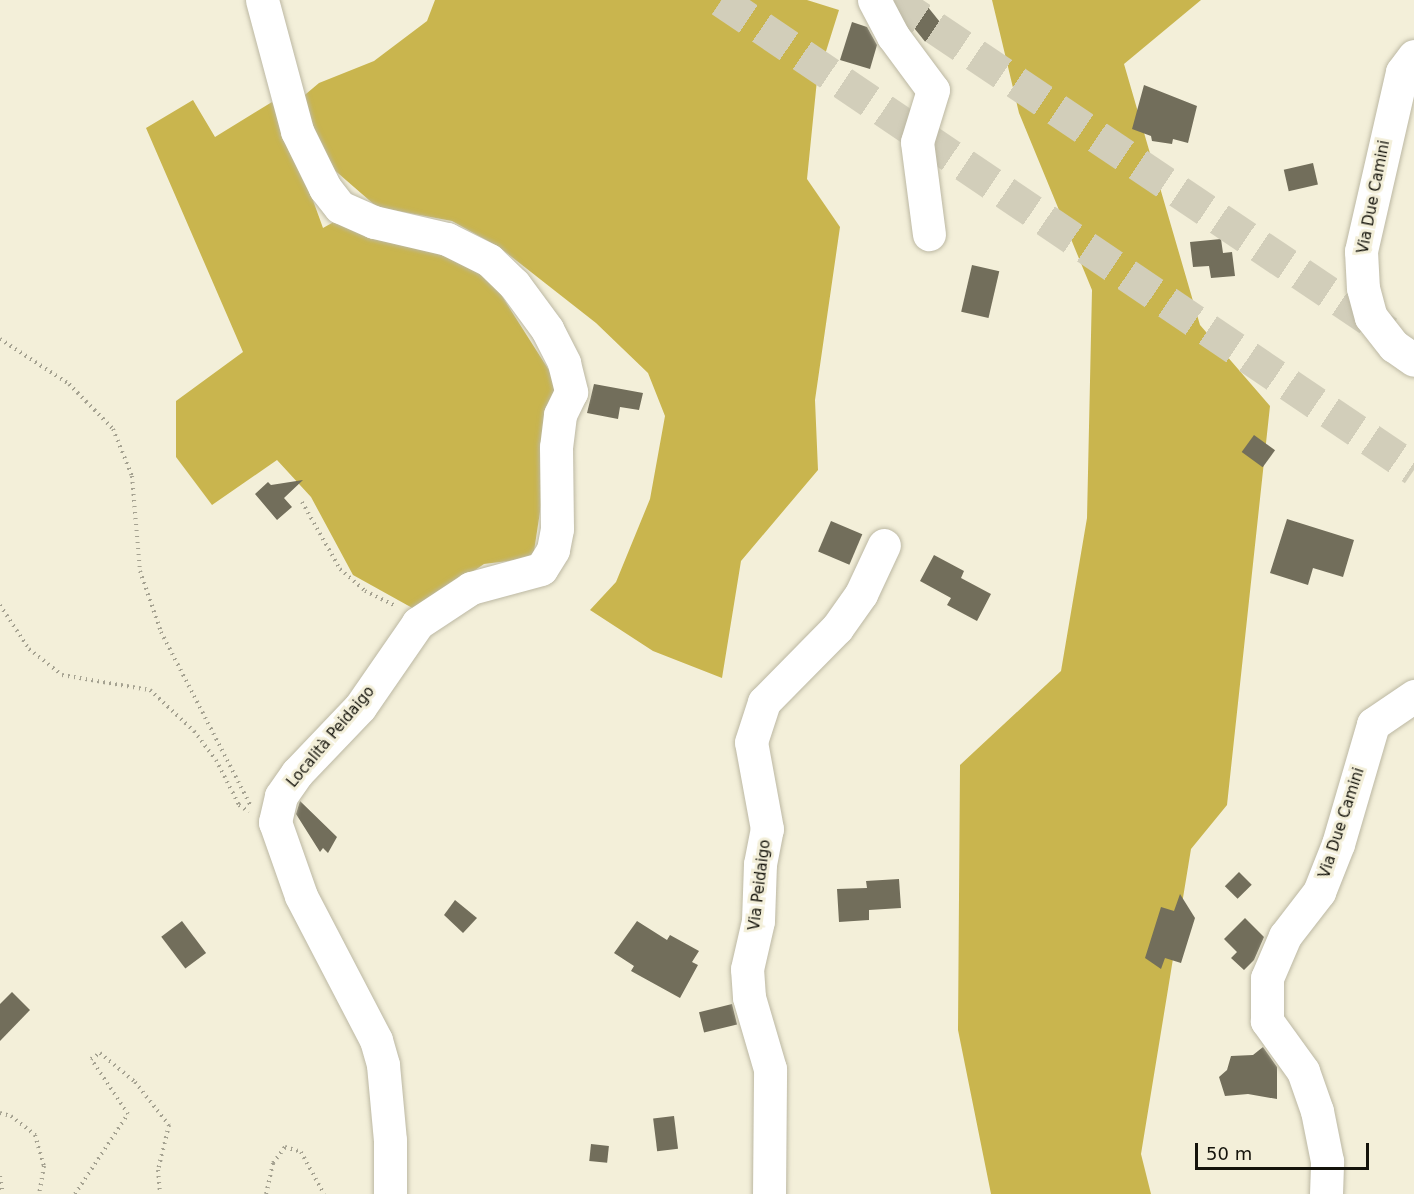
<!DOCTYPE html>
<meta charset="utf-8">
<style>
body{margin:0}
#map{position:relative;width:1414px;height:1194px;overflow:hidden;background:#f3efd9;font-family:"DejaVu Sans",sans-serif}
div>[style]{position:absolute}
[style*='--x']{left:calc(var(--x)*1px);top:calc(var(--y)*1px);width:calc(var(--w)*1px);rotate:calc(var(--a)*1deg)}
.forest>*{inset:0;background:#c9b54e}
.building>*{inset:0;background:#726e5b;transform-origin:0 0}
.highway-tunnel>*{height:33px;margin-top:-16.5px;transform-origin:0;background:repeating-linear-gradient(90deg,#d2ceba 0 33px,transparent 0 49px)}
.path>*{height:4px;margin-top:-2px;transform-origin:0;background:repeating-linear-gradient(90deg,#a5a291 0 1.5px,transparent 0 6px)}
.roads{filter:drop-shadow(0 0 2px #bcb8a3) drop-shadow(0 0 2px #bcb8a3)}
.minor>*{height:33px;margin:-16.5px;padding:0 16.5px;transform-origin:16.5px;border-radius:16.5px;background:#fff}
span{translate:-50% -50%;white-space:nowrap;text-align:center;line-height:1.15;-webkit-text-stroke:6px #f3efd9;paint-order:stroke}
.street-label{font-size:15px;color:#14130b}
.scale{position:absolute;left:1195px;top:1143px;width:174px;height:27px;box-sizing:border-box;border:3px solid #14130b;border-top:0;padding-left:8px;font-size:18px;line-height:21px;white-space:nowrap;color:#14130b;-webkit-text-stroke:4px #f3efd9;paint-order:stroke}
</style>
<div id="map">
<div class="forest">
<div style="clip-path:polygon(435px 0,807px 0,839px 10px,817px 80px,807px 179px,840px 227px,815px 400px,818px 470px,741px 561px,722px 678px,653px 651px,590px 610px,616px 582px,650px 499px,665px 416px,648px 373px,596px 323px,499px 247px,452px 221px,377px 207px,324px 161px,300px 99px,319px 83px,374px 61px,427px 21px)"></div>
<div style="clip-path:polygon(992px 0,1201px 0,1124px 64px,1200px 325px,1270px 406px,1227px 805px,1191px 849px,1141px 1154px,1151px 1194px,991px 1194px,958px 1030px,960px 765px,1061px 671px,1087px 518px,1092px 290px,1019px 113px)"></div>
<div style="clip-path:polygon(193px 100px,215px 137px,272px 102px,289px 134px,323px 228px,339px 219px,486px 271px,559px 386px,533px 558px,484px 564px,416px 610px,353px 575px,311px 497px,277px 460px,212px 505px,176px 457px,176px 401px,243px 352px,146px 128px)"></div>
</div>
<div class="building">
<div style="left:923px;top:1px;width:33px;height:24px;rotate:51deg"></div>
<div style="clip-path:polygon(852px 22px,867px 27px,877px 45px,870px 69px,840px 60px)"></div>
<div style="clip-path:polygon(1144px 85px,1197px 106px,1188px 143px,1173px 139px,1172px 144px,1152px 141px,1151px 136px,1132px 129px)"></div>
<div style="left:1313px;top:163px;width:22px;height:30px;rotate:77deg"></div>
<div style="clip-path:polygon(1221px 239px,1223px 253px,1232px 252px,1235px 276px,1211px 278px,1209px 266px,1193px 267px,1190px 242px)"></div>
<div style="left:972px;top:265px;width:28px;height:48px;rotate:13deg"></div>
<div style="clip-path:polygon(594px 384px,643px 393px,639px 410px,620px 407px,618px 419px,587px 413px)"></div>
<div style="left:1254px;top:435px;width:26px;height:21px;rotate:36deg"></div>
<div style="clip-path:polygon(303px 480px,284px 498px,292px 507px,277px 520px,255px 494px,268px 482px,271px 485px)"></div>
<div style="clip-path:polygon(1287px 519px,1354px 540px,1343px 577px,1313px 568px,1308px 585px,1270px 573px)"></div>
<div style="left:831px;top:521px;width:34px;height:33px;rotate:23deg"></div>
<div style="clip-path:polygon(934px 555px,964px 571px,961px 578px,991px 594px,977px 621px,947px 605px,951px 598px,920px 581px)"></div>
<div style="clip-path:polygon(300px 801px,337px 837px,328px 853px,323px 848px,320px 852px,296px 814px)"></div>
<div style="left:1239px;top:872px;width:18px;height:20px;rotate:45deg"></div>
<div style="clip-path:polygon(899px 879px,901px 908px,869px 910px,869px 920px,839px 922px,837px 889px,867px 888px,866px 881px)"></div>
<div style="clip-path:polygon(1180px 894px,1195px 918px,1181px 963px,1165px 958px,1161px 969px,1145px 958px,1161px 907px,1174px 911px)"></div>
<div style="clip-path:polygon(455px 900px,477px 918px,463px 933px,444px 915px)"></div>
<div style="clip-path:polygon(1245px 918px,1264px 937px,1254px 960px,1244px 970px,1231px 958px,1237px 952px,1224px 939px)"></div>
<div style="left:182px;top:921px;width:40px;height:26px;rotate:53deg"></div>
<div style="clip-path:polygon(637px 921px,667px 940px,670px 935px,699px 951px,692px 962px,698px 965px,680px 998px,631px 971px,634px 966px,614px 953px)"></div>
<div style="clip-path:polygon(12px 992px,30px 1010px,0 1041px,0 1004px)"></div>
<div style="left:732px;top:1004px;width:21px;height:34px;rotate:76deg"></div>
<div style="clip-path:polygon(1263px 1047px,1277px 1067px,1277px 1099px,1248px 1094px,1225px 1096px,1219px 1077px,1227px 1070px,1231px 1056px,1253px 1055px)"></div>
<div style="left:674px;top:1116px;width:33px;height:21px;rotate:83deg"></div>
<div style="left:591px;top:1144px;width:18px;height:17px;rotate:6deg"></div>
</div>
<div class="highway-tunnel">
<div style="--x:721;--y:0;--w:837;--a:34.09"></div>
<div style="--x:894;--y:0;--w:595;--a:33.9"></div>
</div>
<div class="path">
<div style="--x:0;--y:339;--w:82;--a:33.1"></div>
<div style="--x:69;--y:384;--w:63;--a:45.6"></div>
<div style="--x:113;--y:429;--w:51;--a:68"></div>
<div style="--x:132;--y:476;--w:95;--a:85.2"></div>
<div style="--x:140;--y:571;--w:65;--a:71"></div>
<div style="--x:161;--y:632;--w:196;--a:62.7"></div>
<div style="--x:302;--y:502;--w:77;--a:60.4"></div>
<div style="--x:340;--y:569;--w:33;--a:41"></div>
<div style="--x:365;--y:591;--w:34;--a:26"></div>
<div style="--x:0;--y:605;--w:53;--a:56.6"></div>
<div style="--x:29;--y:649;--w:42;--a:38.2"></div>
<div style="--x:62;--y:675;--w:89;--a:9.7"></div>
<div style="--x:150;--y:690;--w:60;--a:43"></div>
<div style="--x:194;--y:731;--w:36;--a:53"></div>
<div style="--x:216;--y:760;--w:51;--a:62.9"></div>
<div style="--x:239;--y:805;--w:12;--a:35"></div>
<div style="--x:0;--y:1113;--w:11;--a:15"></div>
<div style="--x:11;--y:1116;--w:31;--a:38"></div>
<div style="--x:35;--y:1135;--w:32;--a:74"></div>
<div style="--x:44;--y:1166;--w:28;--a:100"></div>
<div style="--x:0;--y:1176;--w:18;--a:81"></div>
<div style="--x:75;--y:1194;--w:96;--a:-56.5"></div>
<div style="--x:128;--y:1114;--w:66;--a:-123.9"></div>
<div style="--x:91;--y:1059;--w:11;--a:-34"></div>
<div style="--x:100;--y:1053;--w:45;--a:39.6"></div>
<div style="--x:135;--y:1082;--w:55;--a:51.7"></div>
<div style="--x:169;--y:1125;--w:46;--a:103.7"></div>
<div style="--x:158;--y:1170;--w:24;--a:85"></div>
<div style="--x:266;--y:1194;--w:32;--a:-77"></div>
<div style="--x:273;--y:1163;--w:20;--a:-53"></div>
<div style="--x:285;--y:1147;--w:17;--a:17"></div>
<div style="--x:301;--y:1152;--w:48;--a:61.3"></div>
</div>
<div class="roads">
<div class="minor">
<div style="--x:262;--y:0;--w:136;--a:75"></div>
<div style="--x:297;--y:131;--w:64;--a:63.8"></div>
<div style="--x:325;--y:188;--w:24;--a:52"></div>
<div style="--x:340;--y:207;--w:37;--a:24"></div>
<div style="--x:374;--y:222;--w:75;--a:13.1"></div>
<div style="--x:447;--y:239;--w:47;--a:26.6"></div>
<div style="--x:489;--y:260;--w:35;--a:44"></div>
<div style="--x:514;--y:284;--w:56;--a:53.7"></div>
<div style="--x:547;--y:329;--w:38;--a:63"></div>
<div style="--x:564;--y:363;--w:30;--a:76"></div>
<div style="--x:571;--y:392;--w:25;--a:116"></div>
<div style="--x:560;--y:415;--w:32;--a:97"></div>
<div style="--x:556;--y:447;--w:82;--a:89.3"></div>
<div style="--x:557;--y:529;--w:21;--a:101"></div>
<div style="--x:553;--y:550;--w:22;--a:122"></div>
<div style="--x:541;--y:569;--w:73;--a:164.8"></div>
<div style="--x:471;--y:588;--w:64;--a:146.6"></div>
<div style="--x:418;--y:623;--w:102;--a:124.6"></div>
<div style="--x:360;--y:707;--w:91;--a:133.7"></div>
<div style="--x:297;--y:773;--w:28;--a:125"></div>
<div style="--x:281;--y:796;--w:27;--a:103"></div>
<div style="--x:275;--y:822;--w:78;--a:70.6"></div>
<div style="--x:301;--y:896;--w:162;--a:62.5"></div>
<div style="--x:376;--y:1040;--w:26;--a:74"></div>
<div style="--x:383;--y:1065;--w:75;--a:84.7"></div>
<div style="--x:390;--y:1140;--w:54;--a:90"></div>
<div style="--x:874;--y:0;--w:41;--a:62.2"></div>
<div style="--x:893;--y:36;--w:67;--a:53.5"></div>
<div style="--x:933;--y:90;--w:54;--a:107.1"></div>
<div style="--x:917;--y:142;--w:93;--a:82.6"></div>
<div style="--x:1414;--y:56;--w:20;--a:127"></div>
<div style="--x:1402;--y:72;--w:184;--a:102.9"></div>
<div style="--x:1361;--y:251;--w:37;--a:87"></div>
<div style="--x:1363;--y:288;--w:30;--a:75"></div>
<div style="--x:1371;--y:317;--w:37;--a:52"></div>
<div style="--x:1394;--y:346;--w:24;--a:35"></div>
<div style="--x:769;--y:1194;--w:125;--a:-89.5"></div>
<div style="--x:770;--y:1069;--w:75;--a:-106.3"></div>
<div style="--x:749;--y:997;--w:28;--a:-94"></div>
<div style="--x:747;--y:969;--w:49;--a:-77.1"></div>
<div style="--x:758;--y:921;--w:57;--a:-88"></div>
<div style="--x:760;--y:864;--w:36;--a:-79"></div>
<div style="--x:767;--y:829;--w:88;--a:-100.4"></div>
<div style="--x:751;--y:742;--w:42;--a:-72"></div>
<div style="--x:764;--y:702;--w:104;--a:-45.4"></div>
<div style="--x:837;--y:628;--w:42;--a:-54.8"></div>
<div style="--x:861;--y:594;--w:54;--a:-64.9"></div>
<div style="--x:1326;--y:1194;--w:33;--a:-88"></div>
<div style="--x:1327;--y:1161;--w:51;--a:-101.3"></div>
<div style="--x:1317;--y:1111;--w:42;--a:-109.3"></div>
<div style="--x:1303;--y:1071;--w:62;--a:-125.8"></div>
<div style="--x:1267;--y:1021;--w:43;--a:-90"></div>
<div style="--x:1267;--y:978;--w:46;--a:-66.8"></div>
<div style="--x:1285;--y:936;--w:56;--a:-52.3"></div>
<div style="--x:1319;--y:892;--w:52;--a:-68.4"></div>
<div style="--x:1338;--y:844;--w:125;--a:-73.7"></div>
<div style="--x:1373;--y:724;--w:50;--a:-34.3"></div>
</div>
</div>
<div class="street-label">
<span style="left:1374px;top:197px;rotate:-79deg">Via Due Camini</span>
<span style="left:331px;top:737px;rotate:-50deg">Località Peidaigo</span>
<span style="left:1342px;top:823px;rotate:-72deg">Via Due Camini</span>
<span style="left:760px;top:885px;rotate:-83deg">Via Peidaigo</span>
</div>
<div class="scale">50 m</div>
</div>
